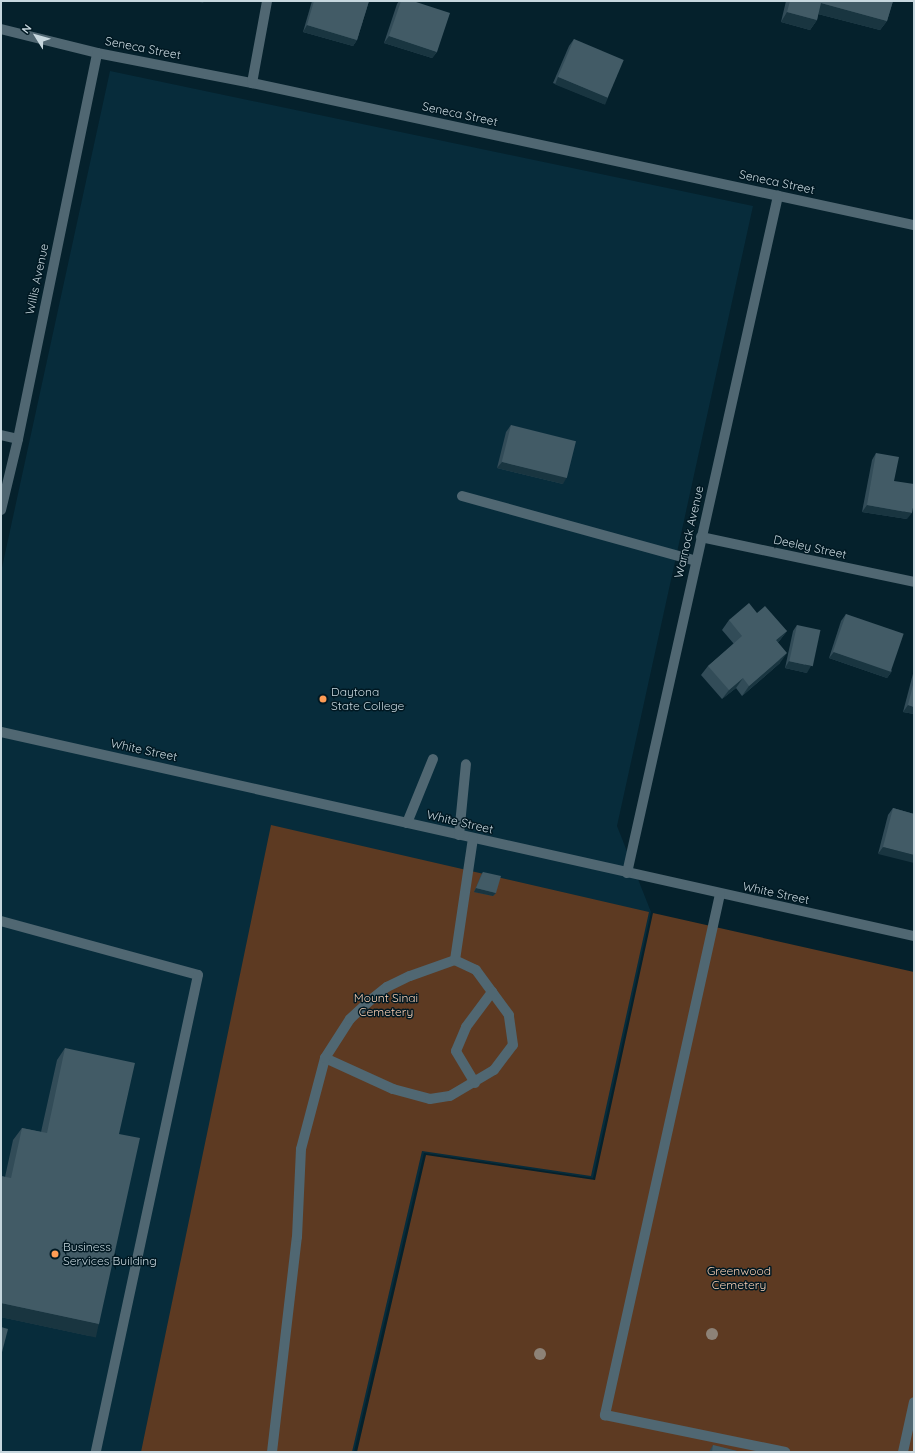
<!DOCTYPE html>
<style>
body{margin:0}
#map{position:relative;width:915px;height:1453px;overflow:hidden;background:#05212c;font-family:Quicksand,sans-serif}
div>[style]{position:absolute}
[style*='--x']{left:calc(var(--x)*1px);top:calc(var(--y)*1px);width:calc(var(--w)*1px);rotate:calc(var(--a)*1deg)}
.built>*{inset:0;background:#072c3b}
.green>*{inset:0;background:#5d3a22}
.minor>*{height:10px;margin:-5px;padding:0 5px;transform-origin:5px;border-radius:5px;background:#506772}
.trees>*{width:12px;height:12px;margin:-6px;border-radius:50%;background:#8d8277}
.wall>*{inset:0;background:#324c58}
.shaded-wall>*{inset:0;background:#193540;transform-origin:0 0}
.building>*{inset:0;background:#425b66;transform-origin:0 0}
.dots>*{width:11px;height:11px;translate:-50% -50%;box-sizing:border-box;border:2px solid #001822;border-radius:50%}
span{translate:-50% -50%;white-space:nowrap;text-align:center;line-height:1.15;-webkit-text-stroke:3px #001822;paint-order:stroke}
.street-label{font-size:12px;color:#c7d7de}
.poi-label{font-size:12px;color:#c7d7de}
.left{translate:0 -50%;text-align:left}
.park-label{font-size:12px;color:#fcd1b5}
.frame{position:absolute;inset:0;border:2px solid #c7d7de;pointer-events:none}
.north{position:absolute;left:16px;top:16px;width:40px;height:40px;-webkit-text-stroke:3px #001822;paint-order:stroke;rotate:307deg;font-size:11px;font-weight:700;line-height:16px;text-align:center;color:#c7d7de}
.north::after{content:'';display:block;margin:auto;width:14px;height:18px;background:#c7d7de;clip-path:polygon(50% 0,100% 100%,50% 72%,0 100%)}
</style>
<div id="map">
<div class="built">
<div style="clip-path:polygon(110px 71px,753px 206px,617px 826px,651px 912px,593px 1178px,424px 1153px,354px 1452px,1px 1452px,1px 572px)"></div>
</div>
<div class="green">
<div style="clip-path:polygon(271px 825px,649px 912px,591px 1176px,422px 1151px,352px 1452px,141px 1452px)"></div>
<div style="clip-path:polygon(653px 913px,914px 972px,914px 1452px,357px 1452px,426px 1155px,595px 1180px)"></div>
</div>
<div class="minor">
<div style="--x:1;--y:29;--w:99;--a:14"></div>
<div style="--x:97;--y:53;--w:158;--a:11"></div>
<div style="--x:252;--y:83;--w:677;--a:12.11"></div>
<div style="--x:252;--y:83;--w:83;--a:-79.6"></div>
<div style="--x:1;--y:435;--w:17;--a:13"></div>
<div style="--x:462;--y:496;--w:243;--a:15.5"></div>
<div style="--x:1;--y:510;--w:73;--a:-76.5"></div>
<div style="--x:18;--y:439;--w:394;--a:-78.4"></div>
<div style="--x:701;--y:537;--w:218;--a:11.9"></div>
<div style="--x:1;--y:732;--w:936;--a:12.6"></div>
<div style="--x:407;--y:823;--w:69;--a:-67.9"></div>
<div style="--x:459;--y:835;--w:71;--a:-84.4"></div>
<div style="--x:627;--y:873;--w:694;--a:-77.43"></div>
<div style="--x:720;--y:894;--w:534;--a:102.45"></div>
<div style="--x:605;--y:1415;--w:184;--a:11.6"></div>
<div style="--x:1;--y:921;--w:204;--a:15.3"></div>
<div style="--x:198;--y:975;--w:488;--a:102.1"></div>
<div style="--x:325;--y:1058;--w:75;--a:24.5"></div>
<div style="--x:393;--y:1089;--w:38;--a:15"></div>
<div style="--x:430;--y:1099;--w:20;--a:-9"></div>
<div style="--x:450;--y:1096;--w:51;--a:-30.6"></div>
<div style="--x:494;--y:1070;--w:31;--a:-53"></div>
<div style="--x:513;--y:1045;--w:30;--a:-98"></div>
<div style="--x:509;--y:1015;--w:56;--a:-126.3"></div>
<div style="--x:476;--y:970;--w:23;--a:-155"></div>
<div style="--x:475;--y:1083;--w:37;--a:-121"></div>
<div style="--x:456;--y:1051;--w:26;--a:-67"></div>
<div style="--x:466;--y:1027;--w:44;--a:-53.4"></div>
<div style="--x:272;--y:1452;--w:216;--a:-83.4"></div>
<div style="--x:297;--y:1237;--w:88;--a:-87.4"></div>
<div style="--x:301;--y:1149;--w:94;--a:-75.2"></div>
<div style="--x:325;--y:1058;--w:46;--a:-57.3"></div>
<div style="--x:350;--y:1019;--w:23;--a:-43"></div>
<div style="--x:367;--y:1003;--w:26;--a:-39"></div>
<div style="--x:387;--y:987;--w:25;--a:-26"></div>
<div style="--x:410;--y:976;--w:48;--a:-19.6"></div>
<div style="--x:455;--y:960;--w:123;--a:-81.6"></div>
<div style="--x:903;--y:1452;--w:51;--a:-77.6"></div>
</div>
<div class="trees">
<div style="left:712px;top:1334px"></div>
<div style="left:540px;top:1354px"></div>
</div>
<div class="wall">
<div style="clip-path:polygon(312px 1px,369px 1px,357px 40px,353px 46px,303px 32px)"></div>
<div style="clip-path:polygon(399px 1px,413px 1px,437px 52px,432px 58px,384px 43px,397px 4px)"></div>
<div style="clip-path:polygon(786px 1px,893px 1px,887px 21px,880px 30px,818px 14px,817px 20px,810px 30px,781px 22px)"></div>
<div style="clip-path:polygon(574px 39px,608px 97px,604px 104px,553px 83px,569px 46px)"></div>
<div style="clip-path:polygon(511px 425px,563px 484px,497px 468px,506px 432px)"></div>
<div style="clip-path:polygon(876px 453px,907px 519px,862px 512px,872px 460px)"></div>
<div style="clip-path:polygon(757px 613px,787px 631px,780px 640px,778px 642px,780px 663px,742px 696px,736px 688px,722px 699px,701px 675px,708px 666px,734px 644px,722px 630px,729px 620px)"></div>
<div style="clip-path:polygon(846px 614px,892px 671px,887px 678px,829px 658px,841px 621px)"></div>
<div style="clip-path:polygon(797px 625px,807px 673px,785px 668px,793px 631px)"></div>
<div style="clip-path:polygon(914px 670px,914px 714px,903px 712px)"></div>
<div style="clip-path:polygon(893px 808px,914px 814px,878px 854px,888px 815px)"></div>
<div style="clip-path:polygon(483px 872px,496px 893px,493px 896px,474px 892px,481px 875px)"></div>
<div style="clip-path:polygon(65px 1048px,119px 1134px,99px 1324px,90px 1336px,1px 1317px,1px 1176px,5px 1177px,13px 1140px,22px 1128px,41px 1132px,57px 1060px)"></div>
<div style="clip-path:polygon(713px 1445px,741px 1452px,709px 1452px)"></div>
</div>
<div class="shaded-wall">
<div style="clip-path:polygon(196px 1px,204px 1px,203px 3px)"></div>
<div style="clip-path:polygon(821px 3px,887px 21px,880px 30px,814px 13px)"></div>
<div style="clip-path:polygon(787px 12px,817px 20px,810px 30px,781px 22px)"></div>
<div style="clip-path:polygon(307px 25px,357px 40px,353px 46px,303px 32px)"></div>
<div style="clip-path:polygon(389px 36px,437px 52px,432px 58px,384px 43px)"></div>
<div style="left:558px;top:77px;width:54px;height:8px;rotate:22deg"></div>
<div style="clip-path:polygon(502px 462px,567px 477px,563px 484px,497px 468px)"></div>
<div style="clip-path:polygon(867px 505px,912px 513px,907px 519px,862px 512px)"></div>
<div style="clip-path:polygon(787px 631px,780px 640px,769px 650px,776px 640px)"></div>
<div style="clip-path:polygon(834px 652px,892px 671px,887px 678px,829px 658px)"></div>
<div style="clip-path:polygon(787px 653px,780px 663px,742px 696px,749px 686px)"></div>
<div style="clip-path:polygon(789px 661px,811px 666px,807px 673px,785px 668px)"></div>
<div style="clip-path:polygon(743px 678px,736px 688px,722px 699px,729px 690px)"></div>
<div style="clip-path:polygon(908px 705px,914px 707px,914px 714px,903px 712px)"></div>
<div style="clip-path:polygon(883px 847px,914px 855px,914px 863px,878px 854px)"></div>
<div style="clip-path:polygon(476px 888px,496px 893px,493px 896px,474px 892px)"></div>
<div style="left:1px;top:1303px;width:100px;height:14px;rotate:12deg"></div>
</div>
<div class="building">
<div style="clip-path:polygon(314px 1px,369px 1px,357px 40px,307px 25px)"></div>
<div style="clip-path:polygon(401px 1px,413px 1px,450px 13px,437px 52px,389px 36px)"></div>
<div style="clip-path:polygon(790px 1px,893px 1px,887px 21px,821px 3px,817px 20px,787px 12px)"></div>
<div style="left:574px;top:39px;width:54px;height:41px;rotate:23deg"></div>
<div style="left:511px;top:425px;width:67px;height:38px;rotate:14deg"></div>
<div style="clip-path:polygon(876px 453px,899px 457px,894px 481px,914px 484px,914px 502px,912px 513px,867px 505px)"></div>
<div style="clip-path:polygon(749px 603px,757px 613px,765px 606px,787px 631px,776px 640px,787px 653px,749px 686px,743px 678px,729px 690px,708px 666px,742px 636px,729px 620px)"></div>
<div style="left:846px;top:614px;width:61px;height:40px;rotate:19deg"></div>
<div style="left:797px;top:625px;width:24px;height:37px;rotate:12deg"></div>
<div style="clip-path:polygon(914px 681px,914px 707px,908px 705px)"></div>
<div style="clip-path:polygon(893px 808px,914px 814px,914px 855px,883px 847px)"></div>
<div style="clip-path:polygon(483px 872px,501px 876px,496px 893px,476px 888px)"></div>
<div style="clip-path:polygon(65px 1048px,135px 1063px,119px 1134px,140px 1138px,99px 1324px,1px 1303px,1px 1176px,11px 1178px,22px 1128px,47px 1133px)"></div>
<div style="clip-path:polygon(1px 1327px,8px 1329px,1px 1356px)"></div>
<div style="clip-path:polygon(713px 1445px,741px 1452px,712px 1452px)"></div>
</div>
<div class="dots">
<div style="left:323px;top:699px;background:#fd9c55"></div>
<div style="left:55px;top:1254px;background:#fd9c55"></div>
</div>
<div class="street-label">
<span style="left:143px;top:48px;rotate:11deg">Seneca Street</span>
<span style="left:460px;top:114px;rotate:12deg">Seneca Street</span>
<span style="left:777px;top:182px;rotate:12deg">Seneca Street</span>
<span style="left:37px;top:279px;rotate:-78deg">Willis Avenue</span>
<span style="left:689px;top:532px;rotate:-77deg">Warnock Avenue</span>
<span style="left:810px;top:547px;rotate:12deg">Deeley Street</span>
<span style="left:144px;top:750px;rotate:12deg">White Street</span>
<span style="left:460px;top:822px;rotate:13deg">White Street</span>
<span style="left:776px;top:893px;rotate:12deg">White Street</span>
</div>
<div class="poi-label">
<span class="left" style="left:331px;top:699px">Daytona<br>State College</span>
<span class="left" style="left:63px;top:1254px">Business<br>Services Building</span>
</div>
<div class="park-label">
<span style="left:386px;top:1005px">Mount Sinai<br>Cemetery</span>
<span style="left:739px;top:1278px">Greenwood<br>Cemetery</span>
</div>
<div class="frame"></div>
<div class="north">N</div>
</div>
